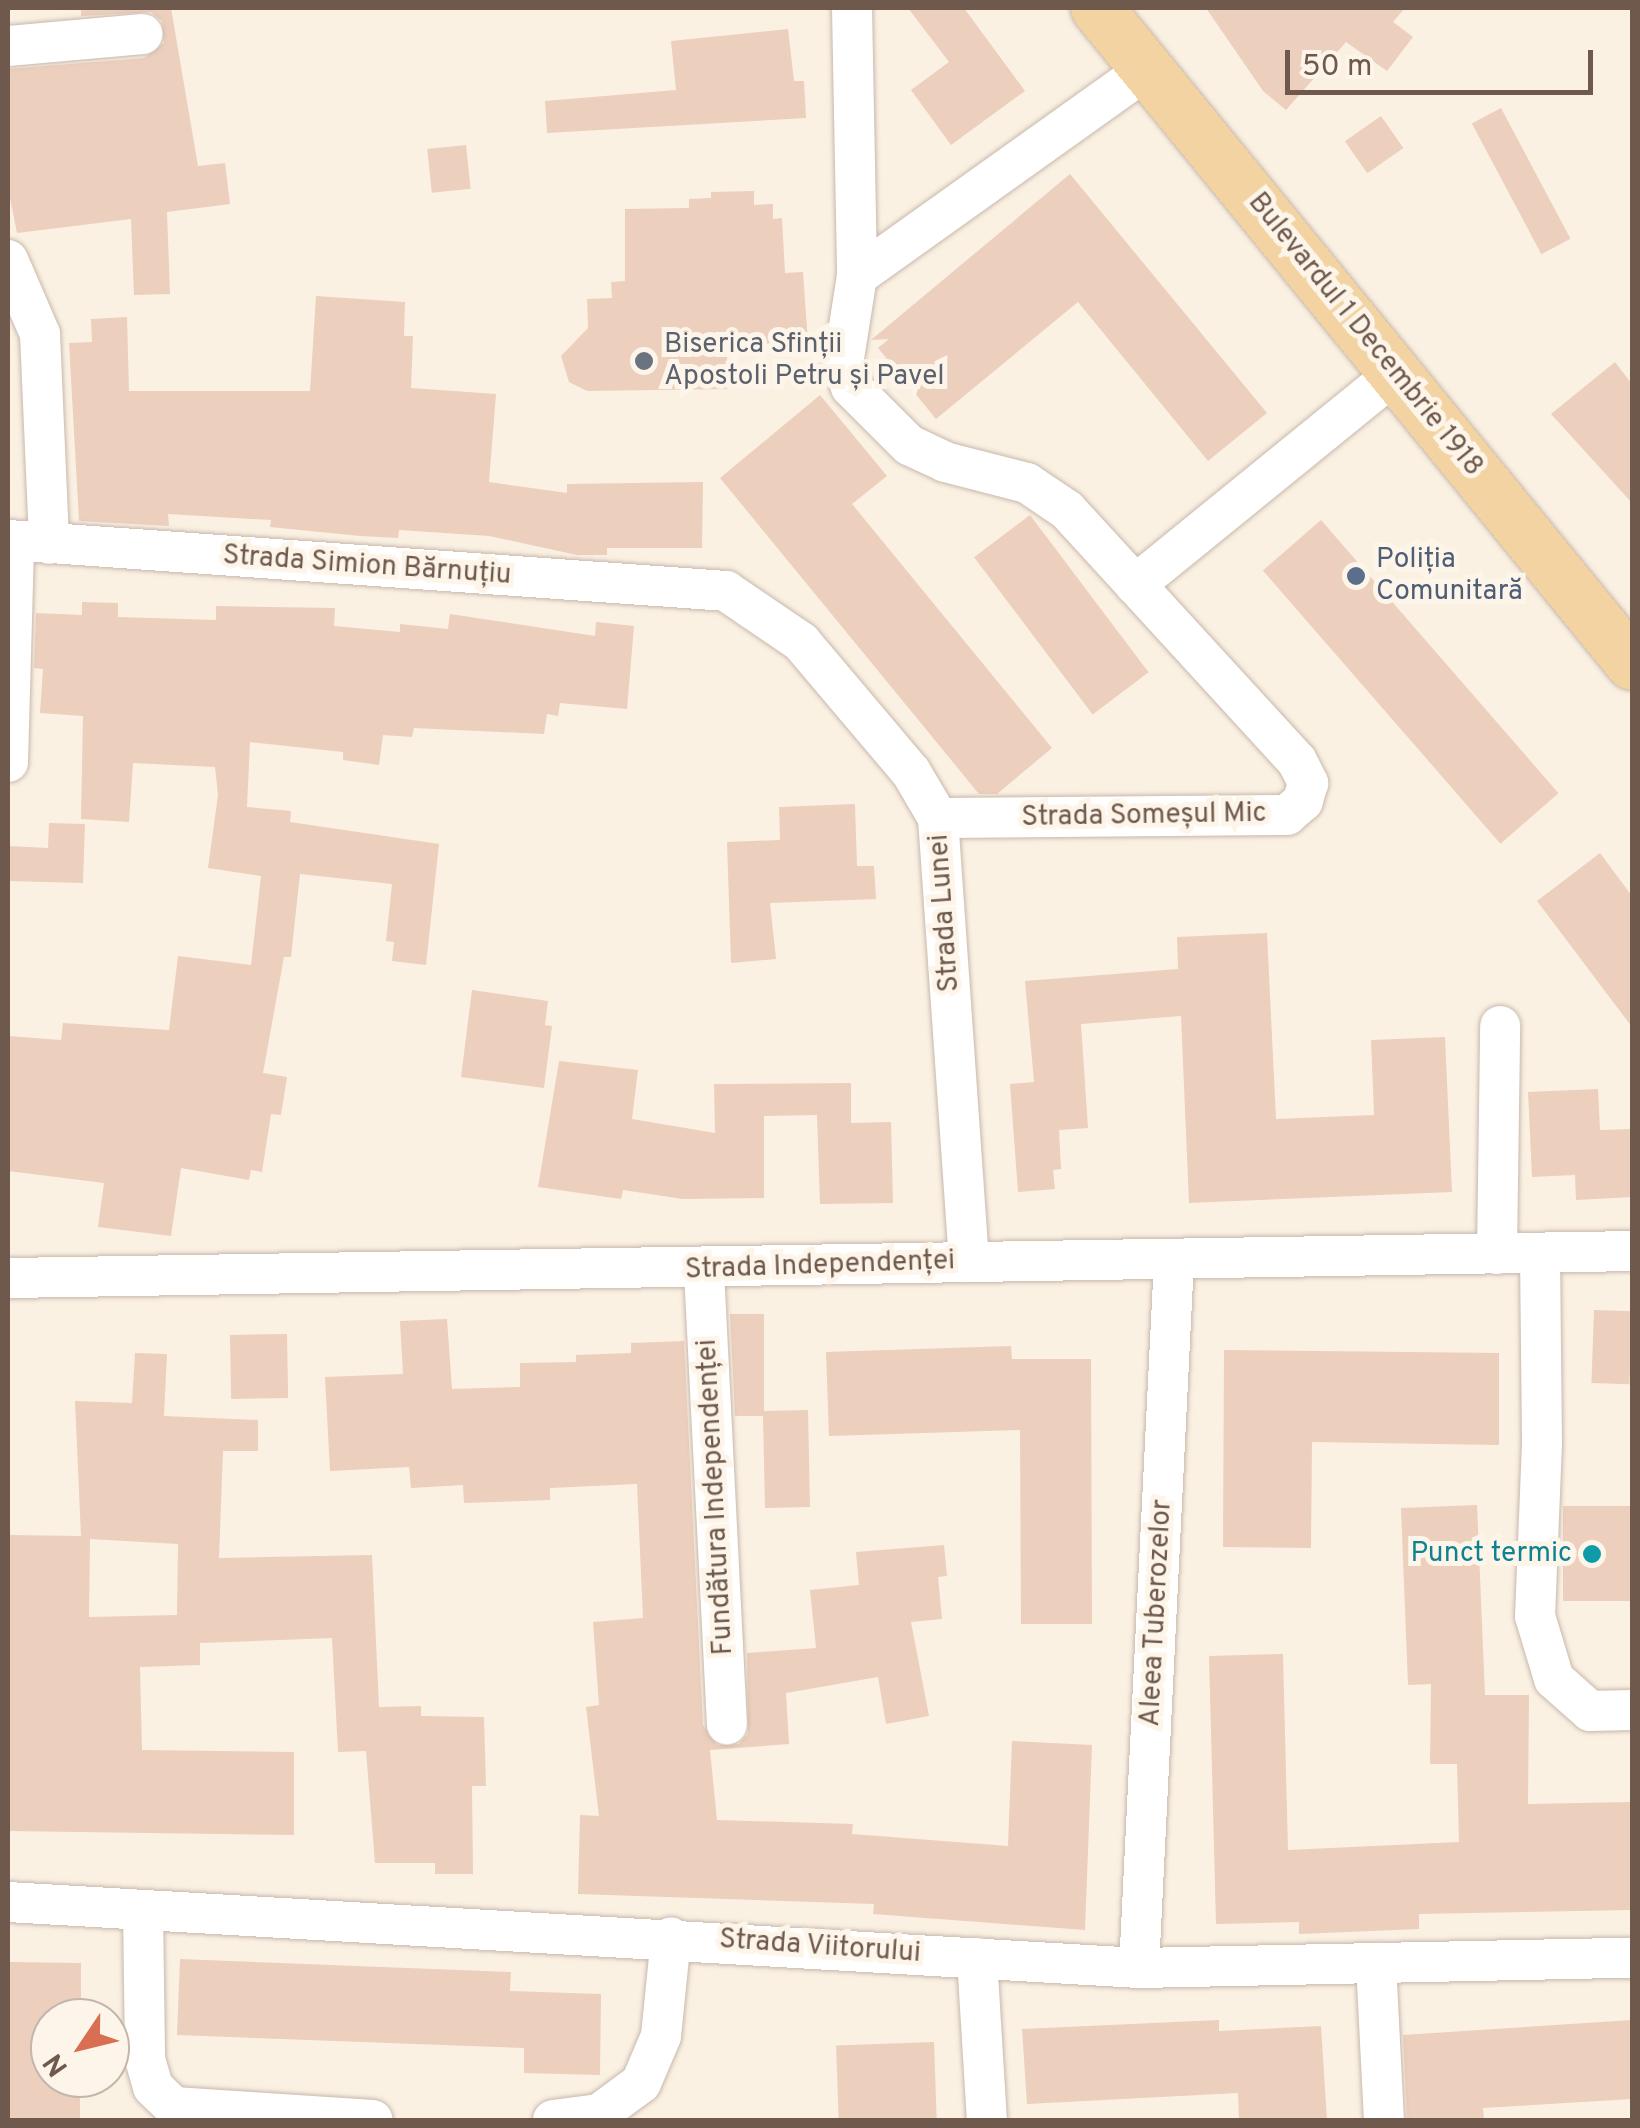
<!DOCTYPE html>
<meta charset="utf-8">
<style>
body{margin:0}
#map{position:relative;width:1640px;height:2128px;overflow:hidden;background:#faf1e3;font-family:Overpass,sans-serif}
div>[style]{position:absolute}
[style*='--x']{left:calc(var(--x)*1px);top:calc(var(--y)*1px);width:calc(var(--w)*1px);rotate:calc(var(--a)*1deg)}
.building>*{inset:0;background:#eccfbd;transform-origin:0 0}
.roads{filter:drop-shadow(0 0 2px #c9b8ab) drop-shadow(0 0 2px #c9b8ab)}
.minor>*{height:40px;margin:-20px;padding:0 20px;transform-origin:20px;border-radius:20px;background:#fff}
.major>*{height:52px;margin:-26px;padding:0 26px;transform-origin:26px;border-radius:26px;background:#f2d3a1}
.dots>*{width:28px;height:28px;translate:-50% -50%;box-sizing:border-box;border:5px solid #fdf5e9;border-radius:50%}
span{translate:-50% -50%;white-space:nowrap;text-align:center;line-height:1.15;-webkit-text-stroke:10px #fdf5e9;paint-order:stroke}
.street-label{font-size:28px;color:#6f584c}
.worship-label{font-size:28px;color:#5b616d}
.left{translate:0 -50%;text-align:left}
.service-label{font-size:28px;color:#4e5e75}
.culture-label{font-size:28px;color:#0d838f}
.right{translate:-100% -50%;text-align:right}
.frame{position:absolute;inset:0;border:10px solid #6f584c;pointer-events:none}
.north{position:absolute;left:30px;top:1998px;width:100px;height:100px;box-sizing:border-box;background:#fdf5e9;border:2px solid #c4b6aa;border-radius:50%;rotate:235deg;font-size:28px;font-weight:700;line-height:40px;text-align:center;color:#6f584c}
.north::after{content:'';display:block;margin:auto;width:35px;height:45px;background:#d86f53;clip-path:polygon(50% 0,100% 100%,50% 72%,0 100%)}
.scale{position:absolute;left:1285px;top:50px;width:308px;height:45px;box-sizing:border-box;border:5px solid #6f584c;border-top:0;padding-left:12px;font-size:30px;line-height:35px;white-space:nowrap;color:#6f584c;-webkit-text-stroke:8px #fdf5e9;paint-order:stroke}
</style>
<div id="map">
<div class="building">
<div style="clip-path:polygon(81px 8px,171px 8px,198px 166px,225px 163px,230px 204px,167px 212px,170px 294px,134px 295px,131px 219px,17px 233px,8px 188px,8px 69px,144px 58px,164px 43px,162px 21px,151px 12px,81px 16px)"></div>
<div style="clip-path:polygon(908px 8px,964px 8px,1025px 91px,951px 145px,911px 90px,949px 62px)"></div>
<div style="clip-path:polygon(1206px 8px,1405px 8px,1393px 22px,1413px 37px,1387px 71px,1346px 42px,1286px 110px,1263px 91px)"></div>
<div style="clip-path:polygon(788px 29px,794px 81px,804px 81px,806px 118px,547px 133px,545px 101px,676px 90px,671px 41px)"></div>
<div style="left:1501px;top:108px;width:148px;height:33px;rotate:62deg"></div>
<div style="left:1381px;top:116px;width:39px;height:44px;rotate:55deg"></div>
<div style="left:466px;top:145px;width:44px;height:39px;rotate:84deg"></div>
<div style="clip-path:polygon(1070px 174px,1267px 413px,1208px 461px,1078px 302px,936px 419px,878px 348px,889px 339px,871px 340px)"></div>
<div style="clip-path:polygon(754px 191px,754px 205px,773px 204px,773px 219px,782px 218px,785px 273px,803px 272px,808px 342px,727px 346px,727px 389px,587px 391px,569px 382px,561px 356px,588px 328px,587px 299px,612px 298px,611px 282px,625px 281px,625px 209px,689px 208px,689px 199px,711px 198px,711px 192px)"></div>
<div style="clip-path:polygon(316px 296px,405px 302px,404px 336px,413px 336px,411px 388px,496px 394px,489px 482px,567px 493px,567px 484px,703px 482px,702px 548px,607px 548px,607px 555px,577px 555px,489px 536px,399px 530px,398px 538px,360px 536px,270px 527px,271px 520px,168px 514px,169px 526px,79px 521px,69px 343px,92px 342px,91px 319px,127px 317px,129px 391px,310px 391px)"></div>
<div style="clip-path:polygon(1615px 362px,1632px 384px,1632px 503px,1551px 414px)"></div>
<div style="clip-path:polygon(820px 395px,887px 476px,852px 504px,1052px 748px,997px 794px,979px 794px,720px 478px)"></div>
<div style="left:1030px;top:515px;width:197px;height:70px;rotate:53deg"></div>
<div style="left:1321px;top:520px;width:362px;height:77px;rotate:49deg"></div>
<div style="clip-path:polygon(82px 602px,118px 603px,118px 617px,216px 620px,216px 606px,335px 608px,334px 626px,400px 632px,400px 624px,448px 629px,450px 614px,595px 636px,596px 622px,634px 626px,627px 709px,560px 703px,558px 716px,547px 714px,544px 734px,414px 728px,412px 737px,383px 735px,379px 765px,343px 760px,343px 752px,250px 742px,247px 807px,291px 811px,290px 822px,439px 844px,426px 965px,392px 961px,394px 942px,386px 941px,392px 884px,300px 874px,291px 957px,284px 957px,263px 1073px,287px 1077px,281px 1115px,271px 1114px,262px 1172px,251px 1170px,249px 1180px,181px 1168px,171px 1236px,98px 1227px,104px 1183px,8px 1171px,8px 1036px,61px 1040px,63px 1023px,169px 1030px,178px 956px,251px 965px,261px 876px,208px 868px,218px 795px,215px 767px,133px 763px,129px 822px,81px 819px,83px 716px,40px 713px,43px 669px,34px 668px,36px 613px,82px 615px)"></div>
<div style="clip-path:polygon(855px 804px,857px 866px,874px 866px,876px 899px,770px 903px,776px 959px,731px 963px,727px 842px,780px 840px,779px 807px)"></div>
<div style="clip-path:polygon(49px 823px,85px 824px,83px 883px,8px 881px,8px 846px,48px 848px)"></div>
<div style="clip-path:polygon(1600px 853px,1632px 896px,1632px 1027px,1537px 901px)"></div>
<div style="clip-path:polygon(1267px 933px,1276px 1119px,1374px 1115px,1371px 1040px,1445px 1037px,1452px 1192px,1189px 1203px,1181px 1016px,1081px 1024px,1088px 1128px,1059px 1130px,1061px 1169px,1053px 1170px,1055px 1189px,1018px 1192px,1010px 1084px,1034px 1082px,1025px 981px,1178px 969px,1177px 937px)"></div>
<div style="clip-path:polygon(472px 990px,548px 1001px,545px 1025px,552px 1026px,544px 1088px,461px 1077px)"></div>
<div style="clip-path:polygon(559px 1061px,638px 1070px,632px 1119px,715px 1133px,714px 1084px,851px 1083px,851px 1123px,891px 1122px,893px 1203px,820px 1204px,817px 1115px,764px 1116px,764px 1198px,683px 1199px,623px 1190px,621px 1199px,538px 1187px)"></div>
<div style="clip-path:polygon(1598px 1089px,1600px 1130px,1632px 1129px,1632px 1197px,1576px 1200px,1575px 1175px,1532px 1177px,1528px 1092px)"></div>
<div style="left:1594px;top:1310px;width:38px;height:73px;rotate:2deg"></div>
<div style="clip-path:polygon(730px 1314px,764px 1314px,764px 1411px,808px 1410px,810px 1507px,765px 1508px,763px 1416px,735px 1416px)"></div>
<div style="clip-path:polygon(447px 1319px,452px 1389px,520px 1387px,520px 1363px,576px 1362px,576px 1355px,631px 1353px,631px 1343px,684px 1341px,703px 1725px,717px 1745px,739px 1744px,748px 1734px,747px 1653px,816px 1648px,810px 1590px,859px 1585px,856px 1552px,944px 1545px,947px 1576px,938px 1577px,942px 1619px,911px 1622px,929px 1716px,886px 1724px,878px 1677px,786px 1693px,789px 1744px,710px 1750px,717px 1820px,853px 1824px,852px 1834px,1008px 1846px,1012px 1741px,1092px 1745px,1085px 1930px,873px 1914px,874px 1904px,578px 1894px,580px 1815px,599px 1816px,586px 1707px,599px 1705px,593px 1622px,643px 1618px,637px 1484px,550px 1488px,550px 1500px,464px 1503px,463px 1485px,411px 1488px,409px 1467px,330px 1471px,325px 1377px,403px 1374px,400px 1321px)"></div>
<div style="left:287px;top:1334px;width:64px;height:57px;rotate:89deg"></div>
<div style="clip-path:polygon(1011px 1346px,1012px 1359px,1091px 1359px,1092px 1624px,1021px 1624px,1020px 1430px,829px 1436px,826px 1352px)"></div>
<div style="clip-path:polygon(1224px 1350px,1499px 1353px,1499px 1445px,1312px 1442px,1311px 1548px,1223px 1547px)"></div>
<div style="clip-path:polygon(evenodd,135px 1353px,167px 1354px,164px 1416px,258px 1420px,258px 1451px,223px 1451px,219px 1558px,372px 1555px,379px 1707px,421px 1706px,421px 1716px,484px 1717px,486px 1786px,472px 1786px,473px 1874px,435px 1874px,435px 1863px,375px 1863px,366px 1751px,338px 1752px,332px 1638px,200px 1643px,200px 1665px,140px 1667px,142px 1750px,294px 1752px,294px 1835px,8px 1831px,8px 1535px,81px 1536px,75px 1401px,132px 1403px,135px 1353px,90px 1539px,178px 1544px,177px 1615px,89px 1617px,90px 1539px)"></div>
<div style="clip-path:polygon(1477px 1505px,1485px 1695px,1529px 1695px,1528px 1804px,1632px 1802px,1632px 1910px,1419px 1914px,1419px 1929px,1299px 1934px,1299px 1922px,1216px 1924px,1209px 1656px,1283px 1654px,1288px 1850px,1459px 1842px,1457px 1764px,1430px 1764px,1431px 1684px,1408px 1685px,1401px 1508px)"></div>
<div style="left:1632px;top:1506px;width:95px;height:69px;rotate:90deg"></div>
<div style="clip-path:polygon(180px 1959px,511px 1972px,510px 1991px,601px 1994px,600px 2075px,524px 2073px,524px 2048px,177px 2035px)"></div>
<div style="clip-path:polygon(9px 1962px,81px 1963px,81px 2018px,50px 2018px,50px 2078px,80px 2078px,80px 2120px,8px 2120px)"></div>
<div style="clip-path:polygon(1219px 2020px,1219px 2031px,1321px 2026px,1327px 2120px,1239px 2120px,1238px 2093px,1027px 2104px,1022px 2029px)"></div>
<div style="clip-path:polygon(1632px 2020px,1632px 2099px,1483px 2108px,1484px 2120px,1407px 2120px,1403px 2035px)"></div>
<div style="left:934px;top:2042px;width:78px;height:98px;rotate:88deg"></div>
</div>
<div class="roads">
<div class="minor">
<div style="--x:852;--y:8;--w:268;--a:88.9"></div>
<div style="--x:857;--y:276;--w:89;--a:99"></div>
<div style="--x:843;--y:364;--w:24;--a:71"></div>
<div style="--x:851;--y:387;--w:82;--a:45"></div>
<div style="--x:909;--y:445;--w:40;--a:25"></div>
<div style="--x:945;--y:462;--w:85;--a:14.4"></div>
<div style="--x:1027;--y:483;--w:48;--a:34"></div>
<div style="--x:1067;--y:510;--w:340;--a:47.5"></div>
<div style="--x:1297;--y:761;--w:25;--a:63"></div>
<div style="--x:1308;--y:783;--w:19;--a:106"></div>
<div style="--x:1303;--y:801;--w:21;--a:139"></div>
<div style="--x:1287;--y:815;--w:349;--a:179.5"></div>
<div style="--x:8;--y:46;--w:135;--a:-5.1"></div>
<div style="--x:8;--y:260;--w:81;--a:66.6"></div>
<div style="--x:40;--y:334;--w:210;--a:87.5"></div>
<div style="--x:857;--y:276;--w:356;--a:-35.5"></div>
<div style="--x:8;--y:540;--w:720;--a:4.06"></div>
<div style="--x:726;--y:591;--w:91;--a:34.2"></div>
<div style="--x:801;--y:642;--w:170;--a:49.8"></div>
<div style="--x:911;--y:772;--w:53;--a:59.6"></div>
<div style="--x:938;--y:818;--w:445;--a:86"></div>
<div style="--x:1135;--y:585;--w:336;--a:-39.1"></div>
<div style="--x:8;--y:762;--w:220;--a:-88.4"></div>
<div style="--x:1540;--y:1253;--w:190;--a:89.4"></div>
<div style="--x:1542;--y:1443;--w:173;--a:92.3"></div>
<div style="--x:1535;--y:1616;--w:66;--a:73.2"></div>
<div style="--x:1554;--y:1679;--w:48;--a:41.6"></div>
<div style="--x:1590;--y:1711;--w:42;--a:-1.4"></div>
<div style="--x:1497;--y:1254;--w:228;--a:-89.2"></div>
<div style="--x:704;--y:1271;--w:454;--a:87.1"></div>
<div style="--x:8;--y:1278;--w:1624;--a:-0.95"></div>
<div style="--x:8;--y:1902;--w:1133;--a:3.34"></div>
<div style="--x:1139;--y:1968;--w:493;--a:-1.2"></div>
<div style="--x:143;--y:1910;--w:149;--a:89.2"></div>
<div style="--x:145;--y:2059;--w:29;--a:74"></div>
<div style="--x:153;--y:2087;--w:29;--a:44"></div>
<div style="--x:174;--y:2107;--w:199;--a:3.7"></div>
<div style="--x:977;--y:1958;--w:162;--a:86.5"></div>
<div style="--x:1376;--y:1963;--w:157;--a:87.1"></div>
<div style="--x:1139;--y:1968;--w:710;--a:-87.17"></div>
<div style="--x:553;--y:2120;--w:46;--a:-7.4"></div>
<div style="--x:599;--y:2114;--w:52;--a:-36.4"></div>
<div style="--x:641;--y:2083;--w:51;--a:-66.9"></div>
<div style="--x:661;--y:2036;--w:99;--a:-84.2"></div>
</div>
<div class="major">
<div style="--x:1097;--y:8;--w:846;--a:50.8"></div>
</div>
</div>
<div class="dots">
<div style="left:644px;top:361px;background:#6b7280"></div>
<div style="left:1356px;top:576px;background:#5c6f8a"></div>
<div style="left:1592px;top:1554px;background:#0f9aa8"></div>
</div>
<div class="street-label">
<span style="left:1365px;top:335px;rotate:51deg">Bulevardul 1 Decembrie 1918</span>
<span style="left:367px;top:566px;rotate:4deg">Strada Simion Bărnuțiu</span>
<span style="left:1144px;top:816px;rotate:-1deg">Strada Someșul Mic</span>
<span style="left:945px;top:913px;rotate:-94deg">Strada Lunei</span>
<span style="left:820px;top:1266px;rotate:-2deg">Strada Independenței</span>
<span style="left:716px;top:1497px;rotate:-93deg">Fundătura Independenței</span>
<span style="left:1157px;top:1613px;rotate:-87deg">Aleea Tuberozelor</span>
<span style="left:820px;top:1947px;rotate:4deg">Strada Viitorului</span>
</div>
<div class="worship-label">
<span class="left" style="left:664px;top:361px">Biserica Sfinții<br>Apostoli Petru și Pavel</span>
</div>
<div class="service-label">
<span class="left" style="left:1376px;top:576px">Poliția<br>Comunitară</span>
</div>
<div class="culture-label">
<span class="right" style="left:1572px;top:1554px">Punct termic</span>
</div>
<div class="frame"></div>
<div class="north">N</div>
<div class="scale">50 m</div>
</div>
